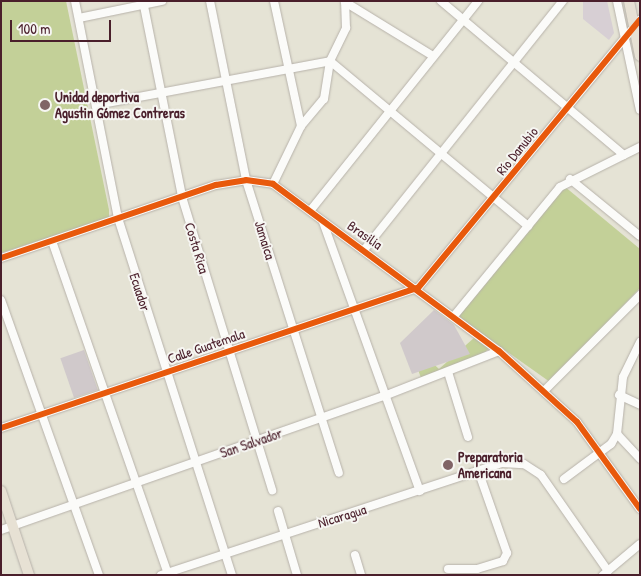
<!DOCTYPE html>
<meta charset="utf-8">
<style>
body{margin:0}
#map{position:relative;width:641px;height:576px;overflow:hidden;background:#e5e3d5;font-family:"Patrick Hand",sans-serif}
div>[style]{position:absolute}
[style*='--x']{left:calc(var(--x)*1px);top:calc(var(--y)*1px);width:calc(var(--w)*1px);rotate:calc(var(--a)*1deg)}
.industrial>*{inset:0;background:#d7cfd4}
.green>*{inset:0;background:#c3d098}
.building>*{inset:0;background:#d0c9cb;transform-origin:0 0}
.roads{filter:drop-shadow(0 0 1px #b7b2aa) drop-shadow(0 0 1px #b7b2aa)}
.minor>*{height:8px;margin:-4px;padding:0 4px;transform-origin:4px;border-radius:4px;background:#fbfbf9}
.major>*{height:10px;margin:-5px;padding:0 5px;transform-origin:5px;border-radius:5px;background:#e7e1d4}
.cycleway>*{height:6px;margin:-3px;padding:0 3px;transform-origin:3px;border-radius:3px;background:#e8590c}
.dots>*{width:14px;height:14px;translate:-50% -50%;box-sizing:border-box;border:2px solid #f6f6f2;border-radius:50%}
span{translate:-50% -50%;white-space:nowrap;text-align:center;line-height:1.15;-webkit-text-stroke:4px #f6f6f2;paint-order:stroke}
.poi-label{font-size:14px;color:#4a1f2b;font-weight:700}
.left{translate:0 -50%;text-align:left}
.street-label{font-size:14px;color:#4a1f2b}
.frame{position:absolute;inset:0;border:2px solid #4a1f2b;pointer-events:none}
.scale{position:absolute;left:10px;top:20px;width:101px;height:22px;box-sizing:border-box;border:2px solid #4a1f2b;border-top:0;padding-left:6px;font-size:15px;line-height:18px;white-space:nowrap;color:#4a1f2b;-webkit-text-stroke:4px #f6f6f2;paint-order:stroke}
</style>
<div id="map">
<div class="industrial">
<div style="clip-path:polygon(583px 1px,607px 1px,614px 33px,609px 40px,583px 19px)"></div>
</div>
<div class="green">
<div style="clip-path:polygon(1px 1px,66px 1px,109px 210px,109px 218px,1px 253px)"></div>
<div style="clip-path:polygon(564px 186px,640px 249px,640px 288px,550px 382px,458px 317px)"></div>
<div style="clip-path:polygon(475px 337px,489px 348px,481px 357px,421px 378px,416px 364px,426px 357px,439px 369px)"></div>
</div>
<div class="building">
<div style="clip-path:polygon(434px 310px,454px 325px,470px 354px,412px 374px,400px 343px)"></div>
<div style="left:84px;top:350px;width:42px;height:25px;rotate:71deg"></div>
</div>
<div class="roads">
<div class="minor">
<div style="--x:75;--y:1;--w:221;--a:78.8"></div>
<div style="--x:118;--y:218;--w:375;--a:72.3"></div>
<div style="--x:143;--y:1;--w:200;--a:78.7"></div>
<div style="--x:182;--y:197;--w:307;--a:72.9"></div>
<div style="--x:210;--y:1;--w:183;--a:78.6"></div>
<div style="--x:246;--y:180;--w:307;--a:72.4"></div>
<div style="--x:441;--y:1;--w:239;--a:40.1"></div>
<div style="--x:617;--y:1;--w:111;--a:78.1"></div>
<div style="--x:345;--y:2;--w:103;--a:31.5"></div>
<div style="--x:79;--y:18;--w:85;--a:-11.6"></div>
<div style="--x:330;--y:61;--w:258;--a:39.8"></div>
<div style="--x:96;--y:105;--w:238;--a:-10.6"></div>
<div style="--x:301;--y:126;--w:35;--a:-50"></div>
<div style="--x:324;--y:99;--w:38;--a:-81"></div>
<div style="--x:330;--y:61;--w:37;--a:-64"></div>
<div style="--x:346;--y:28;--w:27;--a:-92"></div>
<div style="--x:570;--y:179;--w:90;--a:39.2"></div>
<div style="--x:273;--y:184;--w:64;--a:-64.2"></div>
<div style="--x:301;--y:126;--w:128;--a:-102.2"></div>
<div style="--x:310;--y:211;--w:269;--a:-51.3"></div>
<div style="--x:323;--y:222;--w:286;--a:70.2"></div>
<div style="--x:52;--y:241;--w:354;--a:70.8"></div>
<div style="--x:364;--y:250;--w:319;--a:-51.4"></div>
<div style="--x:1;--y:258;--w:227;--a:-18.8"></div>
<div style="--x:216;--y:185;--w:30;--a:-9"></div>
<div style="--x:246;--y:180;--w:27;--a:8"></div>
<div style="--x:273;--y:184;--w:281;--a:36.5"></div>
<div style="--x:499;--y:351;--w:105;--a:42.3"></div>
<div style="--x:577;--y:422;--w:107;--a:54.1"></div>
<div style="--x:1;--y:300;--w:292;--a:70.4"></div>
<div style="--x:454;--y:316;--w:167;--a:-50.6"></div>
<div style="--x:560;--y:187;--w:89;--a:-26.6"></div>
<div style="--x:448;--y:372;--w:68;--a:72.9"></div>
<div style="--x:544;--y:391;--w:136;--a:-45"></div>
<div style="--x:619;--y:395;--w:23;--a:25"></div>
<div style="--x:1;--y:428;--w:440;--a:-18.6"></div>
<div style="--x:418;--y:288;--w:348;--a:-50.4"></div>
<div style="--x:617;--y:434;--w:34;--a:47"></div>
<div style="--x:564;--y:479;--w:59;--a:-36.7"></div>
<div style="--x:611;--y:444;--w:12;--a:-59"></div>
<div style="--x:617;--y:434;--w:57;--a:-84"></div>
<div style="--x:623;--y:377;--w:39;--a:-64"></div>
<div style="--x:278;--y:511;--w:67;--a:73.5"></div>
<div style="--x:1;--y:530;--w:406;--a:-19.3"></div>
<div style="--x:384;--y:396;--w:123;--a:-21.4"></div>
<div style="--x:355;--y:555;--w:21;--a:73"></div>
<div style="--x:448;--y:569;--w:29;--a:0"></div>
<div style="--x:477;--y:569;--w:27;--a:-17"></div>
<div style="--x:503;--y:561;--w:9;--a:-63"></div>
<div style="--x:507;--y:553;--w:88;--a:-109.3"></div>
<div style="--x:161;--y:575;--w:359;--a:-18.2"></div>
<div style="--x:502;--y:463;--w:22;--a:3"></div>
<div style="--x:524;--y:464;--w:20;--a:33"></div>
<div style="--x:541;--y:475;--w:117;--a:55.1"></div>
<div style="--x:603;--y:575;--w:48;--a:-40"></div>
</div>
<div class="major">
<div style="--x:629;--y:1;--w:56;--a:78.7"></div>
<div style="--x:1;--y:491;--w:89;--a:71.6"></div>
</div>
</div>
<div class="cycleway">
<div style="--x:1;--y:258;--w:227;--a:-18.8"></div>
<div style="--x:216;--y:185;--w:30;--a:-9"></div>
<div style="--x:246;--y:180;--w:27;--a:8"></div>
<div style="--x:273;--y:184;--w:281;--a:36.5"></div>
<div style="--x:499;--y:351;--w:105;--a:42.3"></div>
<div style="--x:577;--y:422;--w:107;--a:54.1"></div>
<div style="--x:1;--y:428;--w:440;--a:-18.6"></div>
<div style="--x:418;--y:288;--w:348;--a:-50.4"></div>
</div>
<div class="dots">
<div style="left:45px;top:105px;background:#806466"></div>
<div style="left:448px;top:465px;background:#806466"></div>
</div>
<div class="poi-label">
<span class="left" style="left:55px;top:105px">Unidad deportiva<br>Agustin Gómez Contreras</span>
<span class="left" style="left:458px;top:465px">Preparatoria<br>Americana</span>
</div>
<div class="street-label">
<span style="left:517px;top:151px;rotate:-51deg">Río Danubio</span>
<span style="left:365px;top:235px;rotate:35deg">Brasilia</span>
<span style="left:265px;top:240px;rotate:73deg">Jamaica</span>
<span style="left:197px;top:248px;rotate:73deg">Costa Rica</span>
<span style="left:140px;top:292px;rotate:72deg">Ecuador</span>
<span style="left:206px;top:346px;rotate:-19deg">Calle Guatemala</span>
<span style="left:251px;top:443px;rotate:-19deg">San Salvador</span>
<span style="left:342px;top:516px;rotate:-17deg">Nicaragua</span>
</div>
<div class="frame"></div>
<div class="scale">100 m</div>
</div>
